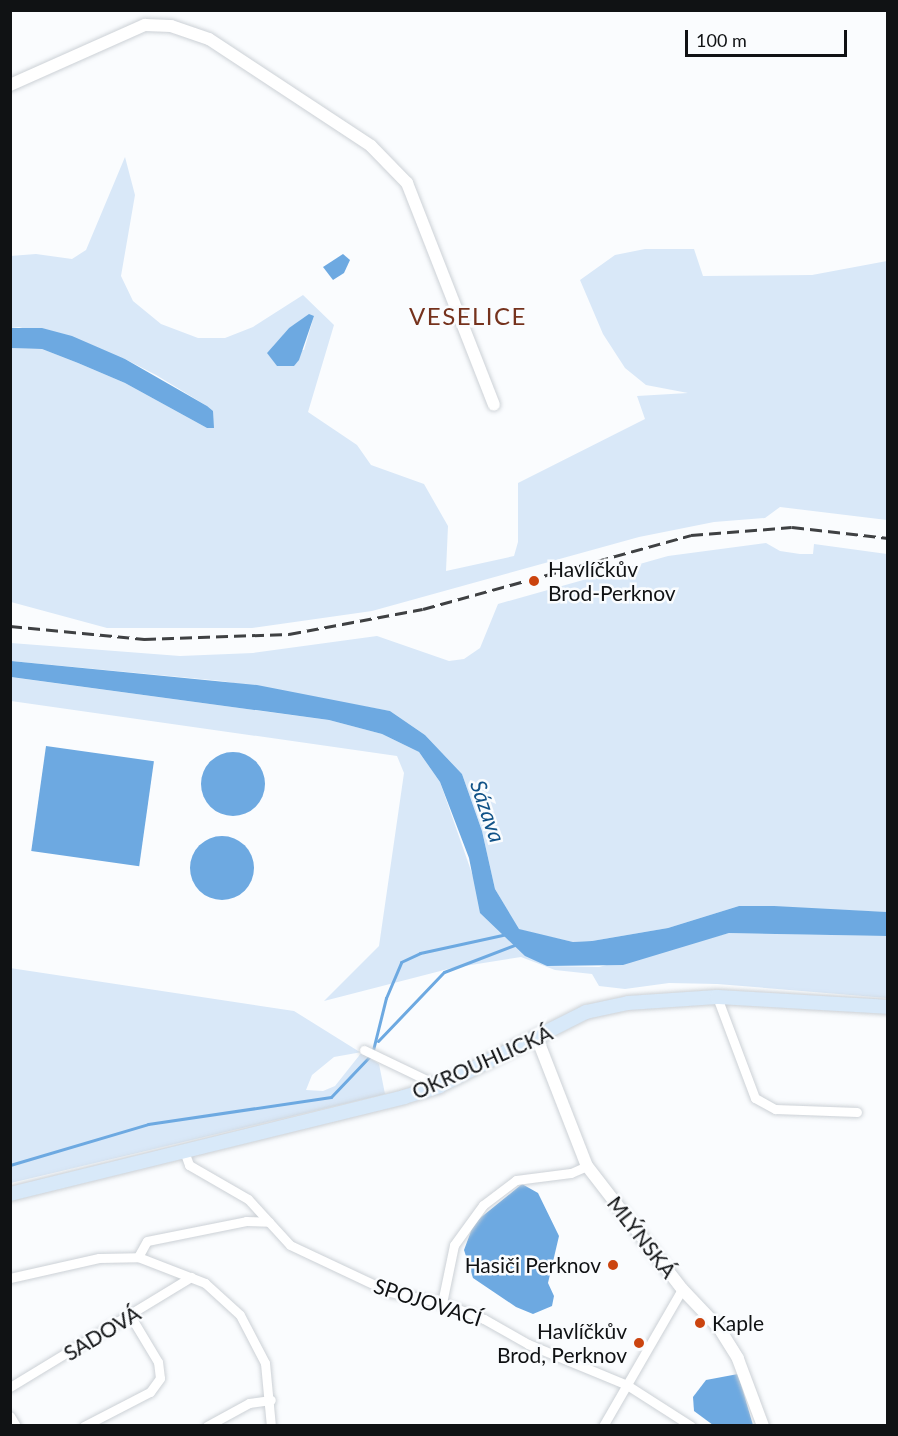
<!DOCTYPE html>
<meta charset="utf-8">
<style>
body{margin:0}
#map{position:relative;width:898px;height:1436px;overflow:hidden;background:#fafcfe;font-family:Lato,sans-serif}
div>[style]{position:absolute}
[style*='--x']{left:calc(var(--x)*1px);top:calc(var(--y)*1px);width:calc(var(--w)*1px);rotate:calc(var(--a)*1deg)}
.green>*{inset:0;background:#d9e8f8}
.water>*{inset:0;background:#6da9e1;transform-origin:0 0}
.round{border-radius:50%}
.stream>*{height:3px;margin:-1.5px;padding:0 1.5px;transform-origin:1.5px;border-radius:1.5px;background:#6da9e1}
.roads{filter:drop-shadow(0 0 2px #ccd1d6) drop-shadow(0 0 2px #ccd1d6)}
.minor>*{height:9px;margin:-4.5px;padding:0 4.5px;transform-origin:4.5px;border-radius:4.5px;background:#fff}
.tertiary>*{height:12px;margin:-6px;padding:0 6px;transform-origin:6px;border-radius:6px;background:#fff}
.secondary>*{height:14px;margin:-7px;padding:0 7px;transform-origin:7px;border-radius:7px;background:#d8e9f9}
.rail>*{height:3px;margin-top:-1.5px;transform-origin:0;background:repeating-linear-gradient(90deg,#3f4143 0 12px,transparent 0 18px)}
.dots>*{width:16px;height:16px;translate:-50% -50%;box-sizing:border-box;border:3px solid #fafcfe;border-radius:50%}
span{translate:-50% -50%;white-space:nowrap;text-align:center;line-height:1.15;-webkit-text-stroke:5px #fafcfe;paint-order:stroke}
.poi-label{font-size:21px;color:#101214}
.left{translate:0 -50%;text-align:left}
.right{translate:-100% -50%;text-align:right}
.street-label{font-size:21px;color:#101214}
.water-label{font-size:22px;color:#105287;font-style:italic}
.quarter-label{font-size:24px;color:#75321d;letter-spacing:1.5px}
.frame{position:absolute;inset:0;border:12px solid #101214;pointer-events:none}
.scale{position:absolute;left:685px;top:30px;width:162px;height:27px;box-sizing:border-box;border:3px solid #101214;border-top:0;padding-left:8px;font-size:18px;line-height:21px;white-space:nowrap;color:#101214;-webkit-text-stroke:4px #fafcfe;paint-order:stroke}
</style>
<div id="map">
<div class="green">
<div style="clip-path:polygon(evenodd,125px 157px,135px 195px,121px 276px,133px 301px,161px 324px,198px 338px,225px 338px,253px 327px,303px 295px,334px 325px,308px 412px,357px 445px,371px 465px,424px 484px,448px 526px,446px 571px,514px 556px,518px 542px,518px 483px,645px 419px,637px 396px,688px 393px,646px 385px,625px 368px,603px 334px,580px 280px,615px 255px,645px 249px,694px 249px,703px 276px,812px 275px,887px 261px,887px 520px,780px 507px,765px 518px,714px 522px,639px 537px,372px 611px,252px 628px,107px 628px,11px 602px,11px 348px,42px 349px,78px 363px,125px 383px,207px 428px,207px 406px,156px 375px,125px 359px,19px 327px,11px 328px,10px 256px,36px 254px,72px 259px,86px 250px,125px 157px,314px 316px,304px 350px,267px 353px,289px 328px,314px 316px)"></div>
<div style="clip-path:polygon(766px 543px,780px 551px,800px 554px,813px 554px,814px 544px,887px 554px,887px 912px,739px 906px,668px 928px,592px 941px,573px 942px,537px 934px,518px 929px,495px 889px,482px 831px,462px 774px,425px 735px,390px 711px,222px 681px,11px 661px,11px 643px,180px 656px,253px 653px,377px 636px,449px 661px,464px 659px,480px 648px,498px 604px,668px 556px)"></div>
<div style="clip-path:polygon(10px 677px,329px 720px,382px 734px,419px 752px,440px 782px,476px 885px,547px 966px,599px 967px,729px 933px,887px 936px,887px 998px,717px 984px,669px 983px,625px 989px,599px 986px,592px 974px,555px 970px,521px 957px,452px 968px,324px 1001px,379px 946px,404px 773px,397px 756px,11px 701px)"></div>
<div style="clip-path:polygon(evenodd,10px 968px,294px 1011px,379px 1064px,385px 1094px,11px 1183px,10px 968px,362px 1052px,335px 1086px,323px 1091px,306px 1090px,312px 1075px,334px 1057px,362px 1052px)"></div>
</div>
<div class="water">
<div style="clip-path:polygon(343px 254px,350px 260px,344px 273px,333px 280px,323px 267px)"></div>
<div style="clip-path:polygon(309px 314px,314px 316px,299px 360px,294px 366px,277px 366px,267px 353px,289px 328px)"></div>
<div style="clip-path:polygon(11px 328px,42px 328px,72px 336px,125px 359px,207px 406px,213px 411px,214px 428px,207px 428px,125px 383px,78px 363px,42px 349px,11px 348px)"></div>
<div style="clip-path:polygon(11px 661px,257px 685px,390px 711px,425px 735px,462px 774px,482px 831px,495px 889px,519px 929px,573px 942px,592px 941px,668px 928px,739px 906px,774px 906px,887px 912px,887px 936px,729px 933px,623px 965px,547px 966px,525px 956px,480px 913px,469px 858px,440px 782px,419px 752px,382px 734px,329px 720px,11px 677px)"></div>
<div style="left:46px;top:746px;width:109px;height:106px;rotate:8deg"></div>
<div class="round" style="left:201px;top:752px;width:64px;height:64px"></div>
<div class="round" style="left:190px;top:836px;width:64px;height:64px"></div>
<div style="clip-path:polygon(522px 1184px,538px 1193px,559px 1236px,548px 1283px,554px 1296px,552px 1306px,533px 1314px,516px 1307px,473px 1278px,464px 1250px,474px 1223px)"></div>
<div style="clip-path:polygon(738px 1374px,753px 1425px,713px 1425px,694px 1411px,693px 1397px,706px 1380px)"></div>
</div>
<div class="stream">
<div style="--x:378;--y:1041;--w:95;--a:-46.3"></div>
<div style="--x:444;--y:972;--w:78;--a:-21"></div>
<div style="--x:10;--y:1165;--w:144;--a:-16.5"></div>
<div style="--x:148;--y:1124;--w:185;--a:-8.4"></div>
<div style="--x:331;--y:1097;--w:59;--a:-46.4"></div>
<div style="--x:372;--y:1054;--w:58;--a:-76"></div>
<div style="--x:386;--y:998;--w:39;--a:-67"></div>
<div style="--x:401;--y:962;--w:21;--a:-25"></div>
<div style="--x:420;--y:953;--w:89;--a:-12.3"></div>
</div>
<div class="roads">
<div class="minor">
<div style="--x:717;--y:997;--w:108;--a:69.4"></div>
<div style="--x:755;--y:1098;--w:23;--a:29"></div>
<div style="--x:775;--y:1109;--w:82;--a:2.1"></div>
<div style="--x:364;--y:1050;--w:83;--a:25.6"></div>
<div style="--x:184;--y:1151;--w:15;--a:70"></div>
<div style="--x:189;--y:1165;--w:68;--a:30"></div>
<div style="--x:248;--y:1199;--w:62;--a:47.6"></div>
<div style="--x:290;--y:1245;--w:110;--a:25.2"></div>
<div style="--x:390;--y:1292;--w:53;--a:11.9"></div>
<div style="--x:442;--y:1303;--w:45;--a:20.9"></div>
<div style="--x:484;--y:1319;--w:51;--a:29.6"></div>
<div style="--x:528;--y:1344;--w:107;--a:22.5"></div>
<div style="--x:627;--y:1385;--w:76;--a:32.6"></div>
<div style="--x:138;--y:1257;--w:18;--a:-61"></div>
<div style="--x:147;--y:1241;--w:101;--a:-11.4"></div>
<div style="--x:246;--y:1221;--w:23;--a:2"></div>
<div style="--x:10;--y:1278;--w:91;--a:-12.7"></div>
<div style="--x:99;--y:1258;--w:39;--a:-1"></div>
<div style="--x:138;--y:1257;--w:72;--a:21.2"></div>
<div style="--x:205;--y:1283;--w:47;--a:42.4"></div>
<div style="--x:240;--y:1315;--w:54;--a:62.5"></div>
<div style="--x:265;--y:1363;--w:63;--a:84.6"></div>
<div style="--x:442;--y:1303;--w:59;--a:-78.3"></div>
<div style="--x:454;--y:1245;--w:49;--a:-54.1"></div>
<div style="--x:483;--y:1205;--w:41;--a:-37.1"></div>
<div style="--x:516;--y:1180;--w:55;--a:-7.3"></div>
<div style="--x:571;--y:1173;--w:17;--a:-24"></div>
<div style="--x:10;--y:1387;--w:212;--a:-31.3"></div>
<div style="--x:10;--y:1416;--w:12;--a:59"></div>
<div style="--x:84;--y:1426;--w:74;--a:-27.3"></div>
<div style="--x:150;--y:1392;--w:17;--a:-54"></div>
<div style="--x:160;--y:1378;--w:16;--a:-97"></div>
<div style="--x:158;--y:1362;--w:52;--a:-121"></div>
<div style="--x:207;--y:1426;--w:48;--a:-28.7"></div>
<div style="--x:249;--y:1403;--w:22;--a:-8"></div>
<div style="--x:603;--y:1426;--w:158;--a:-60"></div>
</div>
<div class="tertiary">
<div style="--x:10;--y:85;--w:148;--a:-24"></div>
<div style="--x:145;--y:25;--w:26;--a:2"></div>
<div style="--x:171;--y:26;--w:40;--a:18.9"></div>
<div style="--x:209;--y:39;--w:194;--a:33.4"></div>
<div style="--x:371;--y:146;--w:52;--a:45.8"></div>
<div style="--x:407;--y:183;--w:238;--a:68.6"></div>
<div style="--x:537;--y:1038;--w:137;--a:68.7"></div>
<div style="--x:587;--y:1166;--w:155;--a:52.3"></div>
<div style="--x:682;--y:1289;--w:54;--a:46.5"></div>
<div style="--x:719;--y:1328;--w:36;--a:58"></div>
<div style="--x:738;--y:1359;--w:72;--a:69.5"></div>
</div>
<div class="secondary">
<div style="--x:10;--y:1194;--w:406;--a:-13.8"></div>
<div style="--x:404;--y:1097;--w:37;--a:-17"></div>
<div style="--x:439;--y:1086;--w:165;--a:-26.7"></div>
<div style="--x:586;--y:1012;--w:43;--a:-12.1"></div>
<div style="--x:628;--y:1003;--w:89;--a:-3.9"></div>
<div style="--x:717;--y:997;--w:171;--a:3.3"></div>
</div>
</div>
<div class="rail">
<div style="--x:10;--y:626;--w:135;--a:5.5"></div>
<div style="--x:144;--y:639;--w:145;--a:-2"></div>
<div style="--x:289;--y:634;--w:136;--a:-10.6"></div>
<div style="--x:423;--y:609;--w:278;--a:-15.4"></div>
<div style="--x:691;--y:535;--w:101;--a:-4.5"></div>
<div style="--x:792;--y:527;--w:97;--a:6.5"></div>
</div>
<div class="dots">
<div style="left:534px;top:581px;background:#cb440f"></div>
<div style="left:613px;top:1265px;background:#cb440f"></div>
<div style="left:700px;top:1323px;background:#cb440f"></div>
<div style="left:639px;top:1343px;background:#cb440f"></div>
</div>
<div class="poi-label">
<span class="left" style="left:548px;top:581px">Havlíčkův<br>Brod-Perknov</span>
<span class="right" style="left:601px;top:1265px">Hasiči Perknov</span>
<span class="left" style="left:712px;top:1323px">Kaple</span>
<span class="right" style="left:627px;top:1343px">Havlíčkův<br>Brod, Perknov</span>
</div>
<div class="street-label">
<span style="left:482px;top:1062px;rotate:-24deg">OKROUHLICKÁ</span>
<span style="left:642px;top:1237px;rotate:52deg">MLÝNSKÁ</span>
<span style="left:428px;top:1302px;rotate:18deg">SPOJOVACÍ</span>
<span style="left:102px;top:1333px;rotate:-31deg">SADOVÁ</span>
</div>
<div class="water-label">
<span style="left:488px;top:811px;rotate:71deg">Sázava</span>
</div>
<div class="quarter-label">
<span style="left:468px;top:316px">VESELICE</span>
</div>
<div class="frame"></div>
<div class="scale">100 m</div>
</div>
